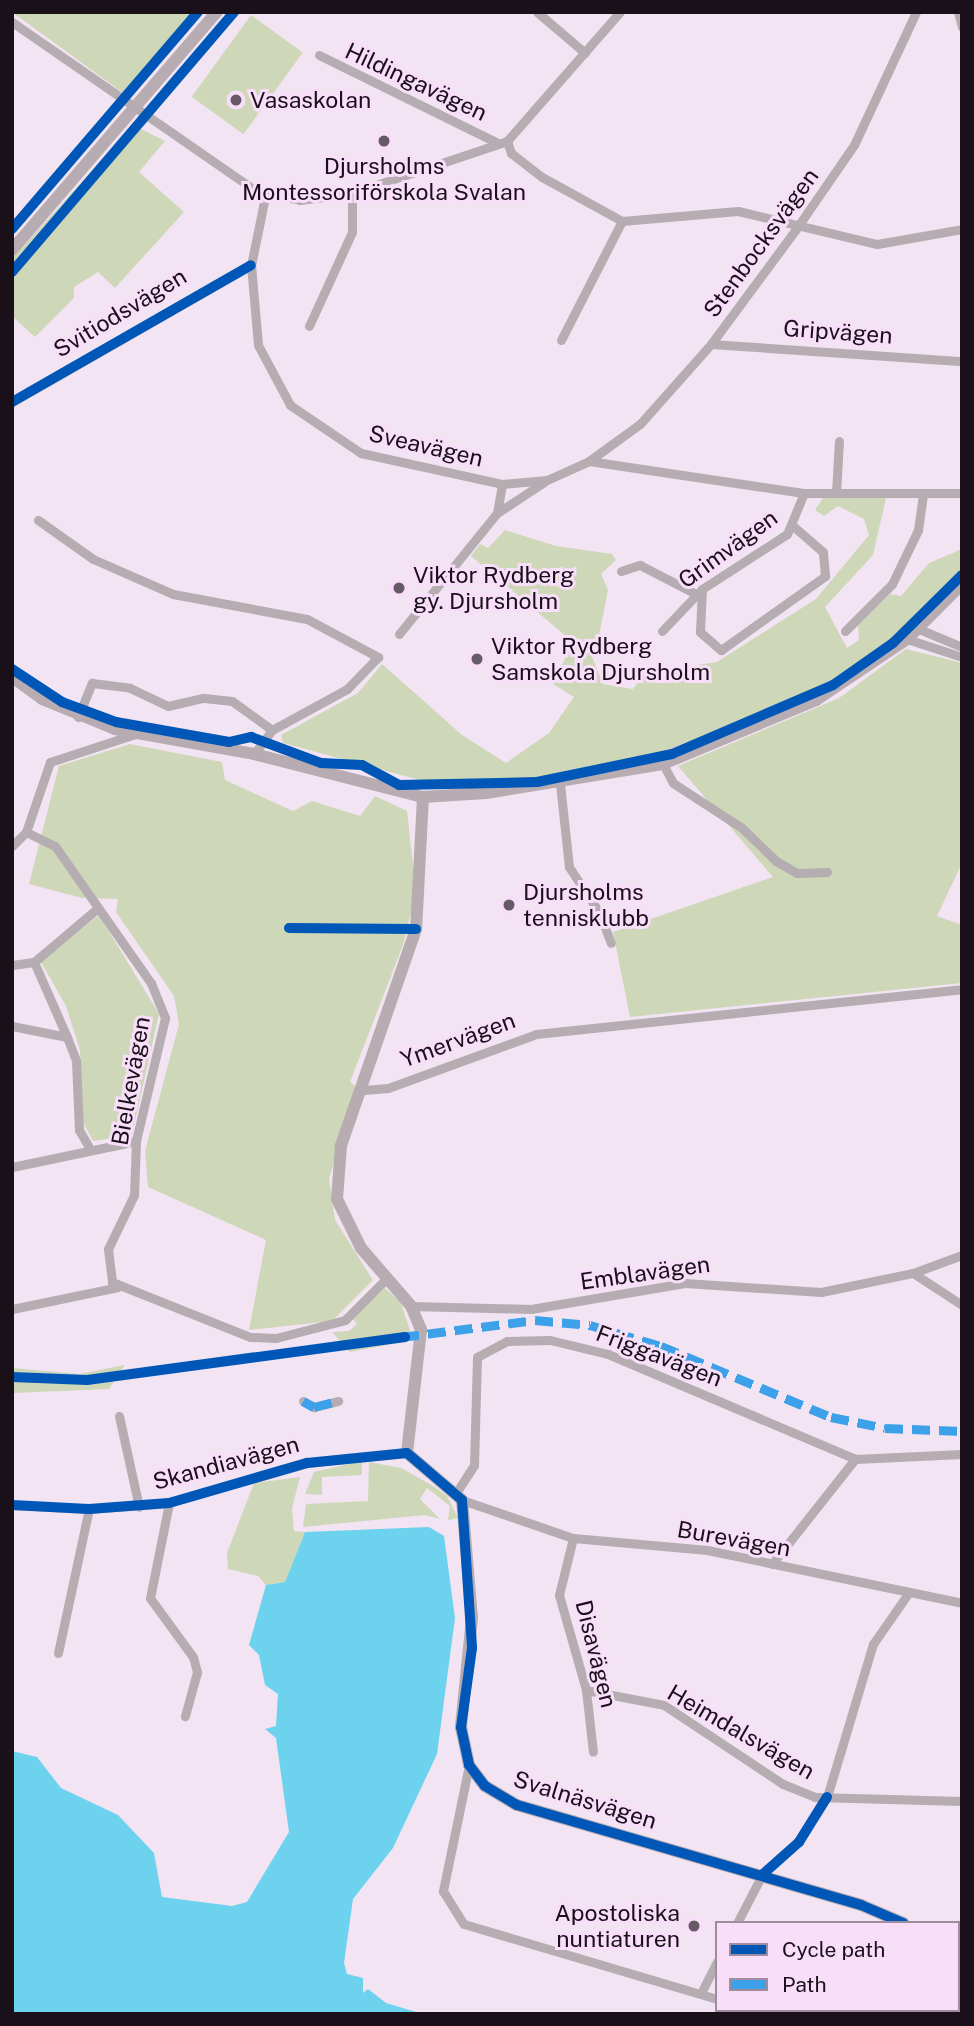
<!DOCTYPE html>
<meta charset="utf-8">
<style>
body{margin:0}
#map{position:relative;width:974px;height:2026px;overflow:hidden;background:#f2e4f2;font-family:"Public Sans",sans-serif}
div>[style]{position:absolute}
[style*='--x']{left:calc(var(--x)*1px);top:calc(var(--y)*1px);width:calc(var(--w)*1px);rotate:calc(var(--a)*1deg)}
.green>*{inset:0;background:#ced8b8;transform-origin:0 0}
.water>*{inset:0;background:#6cd2ee}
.street>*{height:9px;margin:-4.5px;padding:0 4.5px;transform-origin:4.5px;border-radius:4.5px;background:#b5adb1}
.secondary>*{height:12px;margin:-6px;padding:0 6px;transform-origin:6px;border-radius:6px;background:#b6acb1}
.quiet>*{height:9px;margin-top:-4.5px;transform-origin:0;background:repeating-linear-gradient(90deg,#3da1ea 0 18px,transparent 0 27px)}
.cycleway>*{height:10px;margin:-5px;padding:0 5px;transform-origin:5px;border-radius:5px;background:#0057b8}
.dots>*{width:19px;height:19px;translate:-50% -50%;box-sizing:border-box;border:4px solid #f8def8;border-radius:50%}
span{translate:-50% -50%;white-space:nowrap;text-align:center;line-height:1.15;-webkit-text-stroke:6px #f8def8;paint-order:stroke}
.street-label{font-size:23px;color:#191019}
.poi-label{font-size:23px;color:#191019}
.left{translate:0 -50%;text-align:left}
.right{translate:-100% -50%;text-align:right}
.frame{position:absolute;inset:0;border:14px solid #191019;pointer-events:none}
.legend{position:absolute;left:715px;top:1921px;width:245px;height:91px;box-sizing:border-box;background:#f8def8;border:2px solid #9f8c9f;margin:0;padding:9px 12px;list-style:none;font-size:21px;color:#191019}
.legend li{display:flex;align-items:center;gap:14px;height:35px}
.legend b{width:35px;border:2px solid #9f8c9f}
</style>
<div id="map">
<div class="green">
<div style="clip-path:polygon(12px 12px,200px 12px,130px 98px)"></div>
<div style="left:251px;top:15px;width:64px;height:101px;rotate:36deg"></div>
<div style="clip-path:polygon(133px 125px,165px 141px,139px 172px,184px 212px,115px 288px,98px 272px,74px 287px,74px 298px,35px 337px,12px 316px,12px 259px)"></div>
<div style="clip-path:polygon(823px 498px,886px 498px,873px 555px,825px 607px,847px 648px,859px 640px,858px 624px,890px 594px,901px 596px,929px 563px,962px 549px,962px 572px,908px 628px,825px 685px,651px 757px,527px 779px,438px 785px,283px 743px,281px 735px,358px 693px,382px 664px,462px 735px,506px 763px,549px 733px,574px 697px,553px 684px,573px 642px,471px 556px,480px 544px,488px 548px,505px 530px,556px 546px,612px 554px,616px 560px,601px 574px,608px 590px,599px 635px,587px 644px,603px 684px,633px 689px,645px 673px,717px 662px,816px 599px,869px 535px,864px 519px,838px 506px,824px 516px,815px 510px)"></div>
<div style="clip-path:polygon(906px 649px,962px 663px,962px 863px,937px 916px,962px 925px,962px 983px,630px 1017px,613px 932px,773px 877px,678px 766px,839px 698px)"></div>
<div style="clip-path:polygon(130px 744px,222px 762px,225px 780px,293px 811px,312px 801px,360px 816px,375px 796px,407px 811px,416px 892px,403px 945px,350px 1082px,358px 1088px,329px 1178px,335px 1220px,373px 1280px,332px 1321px,249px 1330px,266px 1240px,148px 1187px,145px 1151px,179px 1024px,174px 996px,116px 912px,118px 899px,82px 898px,29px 884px,59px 766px)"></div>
<div style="clip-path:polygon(99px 915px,159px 1014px,132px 1135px,93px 1141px,82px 1120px,80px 1050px,66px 1006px,41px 962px)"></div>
<div style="clip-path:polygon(385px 1288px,401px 1303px,413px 1340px,350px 1352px,332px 1332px,349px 1331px,357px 1324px,353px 1319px)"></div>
<div style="clip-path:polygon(125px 1365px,109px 1389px,12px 1393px,12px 1368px,79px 1374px)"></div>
<div style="clip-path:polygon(362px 1461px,362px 1475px,322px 1477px,322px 1495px,305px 1494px,314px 1472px)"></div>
<div style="clip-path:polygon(369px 1462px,401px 1468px,433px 1486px,447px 1496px,458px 1518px,448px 1520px,450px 1506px,427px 1488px,420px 1499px,440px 1519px,425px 1515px,303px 1527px,306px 1504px,368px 1501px)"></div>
<div style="clip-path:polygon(300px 1477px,292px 1509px,294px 1531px,305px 1532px,285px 1582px,266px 1585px,258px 1576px,228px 1569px,227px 1553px,254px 1483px)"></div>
</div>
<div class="water">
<div style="clip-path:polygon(429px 1527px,444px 1536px,455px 1618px,437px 1754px,393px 1848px,353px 1899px,344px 1963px,347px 1974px,363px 1978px,363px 1993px,368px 1989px,386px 2003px,423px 2014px,12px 2014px,12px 1751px,37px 1757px,61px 1788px,118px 1815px,154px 1853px,162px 1897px,232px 1906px,247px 1902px,289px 1832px,276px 1738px,265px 1729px,276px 1726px,278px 1694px,265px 1685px,259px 1655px,249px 1645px,266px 1585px,285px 1582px,305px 1532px)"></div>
</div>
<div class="street">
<div style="--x:537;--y:12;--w:63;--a:40.5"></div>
<div style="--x:958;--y:12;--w:16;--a:75"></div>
<div style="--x:12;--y:22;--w:308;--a:34.7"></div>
<div style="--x:265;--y:197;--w:69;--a:101.6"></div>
<div style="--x:251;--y:265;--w:80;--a:85"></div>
<div style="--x:258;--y:345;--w:68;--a:61.9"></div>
<div style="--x:290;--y:405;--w:86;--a:34.1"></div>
<div style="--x:361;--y:453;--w:144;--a:12.4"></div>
<div style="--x:502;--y:484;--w:45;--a:-5.1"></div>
<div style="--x:547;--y:480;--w:46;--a:-24.3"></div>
<div style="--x:589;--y:461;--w:217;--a:8.5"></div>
<div style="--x:804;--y:493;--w:158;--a:0"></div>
<div style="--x:319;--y:55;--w:199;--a:26.2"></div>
<div style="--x:507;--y:141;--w:171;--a:-48.8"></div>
<div style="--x:262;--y:193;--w:39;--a:10"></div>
<div style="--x:300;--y:200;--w:52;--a:-7.7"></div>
<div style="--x:352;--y:193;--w:163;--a:-18.5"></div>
<div style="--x:507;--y:141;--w:13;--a:72"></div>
<div style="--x:511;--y:153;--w:39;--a:38"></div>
<div style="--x:542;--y:177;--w:91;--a:28.8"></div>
<div style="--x:622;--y:221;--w:116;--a:-4.9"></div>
<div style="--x:738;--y:211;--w:143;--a:13.4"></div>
<div style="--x:877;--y:244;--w:86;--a:-10"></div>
<div style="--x:309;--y:326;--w:103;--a:-65.4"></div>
<div style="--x:352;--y:232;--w:39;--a:-90"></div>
<div style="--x:561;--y:340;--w:134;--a:-62.9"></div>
<div style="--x:711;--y:344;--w:252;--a:3.9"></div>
<div style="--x:12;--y:402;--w:275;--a:-29.8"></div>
<div style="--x:589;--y:461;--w:63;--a:-36"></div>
<div style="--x:640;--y:424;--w:107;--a:-48.4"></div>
<div style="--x:711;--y:344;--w:143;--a:-53.5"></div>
<div style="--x:796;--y:229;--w:102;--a:-55.4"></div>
<div style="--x:854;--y:145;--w:147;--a:-65"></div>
<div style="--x:836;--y:493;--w:52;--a:-86.7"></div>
<div style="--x:497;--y:513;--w:29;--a:-80"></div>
<div style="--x:38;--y:520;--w:67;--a:35.3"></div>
<div style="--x:93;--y:559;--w:87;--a:23.6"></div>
<div style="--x:173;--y:594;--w:136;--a:10.6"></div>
<div style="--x:307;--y:619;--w:81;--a:28.2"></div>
<div style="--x:378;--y:657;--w:45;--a:134.1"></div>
<div style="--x:347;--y:689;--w:85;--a:151.3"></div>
<div style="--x:272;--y:730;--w:30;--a:127"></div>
<div style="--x:621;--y:571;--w:20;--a:-18"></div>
<div style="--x:640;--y:565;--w:63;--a:27.4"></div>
<div style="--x:702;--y:589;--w:43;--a:92.7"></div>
<div style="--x:700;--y:632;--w:28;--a:41"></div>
<div style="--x:721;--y:650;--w:128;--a:-35.4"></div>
<div style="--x:825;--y:576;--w:24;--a:-95"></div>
<div style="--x:823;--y:552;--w:38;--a:-139"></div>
<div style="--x:919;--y:629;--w:47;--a:22.7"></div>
<div style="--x:662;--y:631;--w:58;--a:-46.4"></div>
<div style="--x:702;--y:589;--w:101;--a:-32.9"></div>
<div style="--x:787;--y:534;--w:44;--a:-67.5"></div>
<div style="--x:845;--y:631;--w:66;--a:-45"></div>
<div style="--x:892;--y:584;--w:60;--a:-64.3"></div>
<div style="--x:918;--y:530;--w:37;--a:-82"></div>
<div style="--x:399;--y:634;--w:156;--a:-51"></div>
<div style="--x:497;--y:513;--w:56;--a:-33.4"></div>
<div style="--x:907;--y:639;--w:58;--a:18.1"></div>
<div style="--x:78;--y:717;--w:37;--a:-68"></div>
<div style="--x:92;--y:683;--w:38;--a:7"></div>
<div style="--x:130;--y:688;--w:42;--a:25.3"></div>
<div style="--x:168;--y:706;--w:37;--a:-13"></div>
<div style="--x:204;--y:698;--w:28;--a:6"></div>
<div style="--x:232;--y:701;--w:49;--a:35.9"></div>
<div style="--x:663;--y:764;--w:21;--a:62"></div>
<div style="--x:673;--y:783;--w:82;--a:33.1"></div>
<div style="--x:742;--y:828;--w:47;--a:44.1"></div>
<div style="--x:776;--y:861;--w:24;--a:30"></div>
<div style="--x:797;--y:873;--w:30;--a:-2"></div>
<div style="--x:560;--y:784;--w:83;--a:83.8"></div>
<div style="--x:569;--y:867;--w:54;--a:56.3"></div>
<div style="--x:599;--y:912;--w:33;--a:69"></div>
<div style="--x:26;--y:832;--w:32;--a:26"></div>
<div style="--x:55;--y:846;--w:167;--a:55"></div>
<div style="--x:151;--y:983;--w:38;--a:68"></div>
<div style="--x:165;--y:1018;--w:126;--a:103.3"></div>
<div style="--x:136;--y:1141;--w:54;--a:92.1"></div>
<div style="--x:134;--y:1195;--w:60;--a:115.7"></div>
<div style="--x:108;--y:1249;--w:33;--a:83"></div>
<div style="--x:112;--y:1282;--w:149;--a:21.7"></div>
<div style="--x:250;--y:1337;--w:26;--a:2"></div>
<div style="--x:276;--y:1338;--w:71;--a:-14.6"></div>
<div style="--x:345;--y:1320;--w:59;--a:-45"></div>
<div style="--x:12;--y:846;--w:20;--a:-45"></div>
<div style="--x:26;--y:832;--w:74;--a:-71.1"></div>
<div style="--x:50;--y:762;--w:89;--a:-18.2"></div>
<div style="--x:34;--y:962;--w:84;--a:-40.2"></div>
<div style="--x:12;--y:965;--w:22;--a:-8"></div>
<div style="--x:34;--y:962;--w:82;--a:66.3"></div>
<div style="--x:67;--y:1037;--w:26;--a:69"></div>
<div style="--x:76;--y:1061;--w:69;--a:87.5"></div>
<div style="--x:79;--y:1130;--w:22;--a:60"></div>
<div style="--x:12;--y:1026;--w:56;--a:11.3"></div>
<div style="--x:364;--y:1090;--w:24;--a:-5"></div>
<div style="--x:388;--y:1088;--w:158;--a:-20"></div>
<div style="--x:536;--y:1034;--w:428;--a:-6"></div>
<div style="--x:12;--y:1167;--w:127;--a:-11.8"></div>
<div style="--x:913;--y:1273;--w:59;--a:33.1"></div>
<div style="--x:411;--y:1306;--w:120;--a:1.4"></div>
<div style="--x:531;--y:1309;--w:156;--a:-9.6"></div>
<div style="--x:685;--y:1283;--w:136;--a:3.8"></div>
<div style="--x:821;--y:1292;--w:94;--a:-11.7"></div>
<div style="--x:913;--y:1273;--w:52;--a:-20.2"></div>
<div style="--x:12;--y:1309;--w:108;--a:-11.7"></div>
<div style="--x:303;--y:1401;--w:13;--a:29"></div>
<div style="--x:314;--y:1407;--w:25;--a:-14"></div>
<div style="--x:119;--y:1416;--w:93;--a:77.6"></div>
<div style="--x:456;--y:1493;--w:33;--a:-57"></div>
<div style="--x:474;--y:1465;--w:108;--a:-88.4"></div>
<div style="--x:477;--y:1357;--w:34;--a:-28"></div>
<div style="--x:507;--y:1341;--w:43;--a:-1.3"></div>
<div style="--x:550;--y:1340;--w:60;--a:13.6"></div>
<div style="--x:608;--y:1354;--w:268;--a:23"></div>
<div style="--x:855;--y:1459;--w:107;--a:-2.7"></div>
<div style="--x:462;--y:1500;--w:117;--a:18.9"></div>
<div style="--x:573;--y:1538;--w:135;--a:5.1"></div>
<div style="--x:707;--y:1550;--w:260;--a:11.7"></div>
<div style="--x:169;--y:1503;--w:97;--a:101.3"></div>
<div style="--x:150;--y:1598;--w:73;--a:53.9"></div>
<div style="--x:193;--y:1657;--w:16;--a:75"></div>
<div style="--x:197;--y:1672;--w:46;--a:105.3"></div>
<div style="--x:12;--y:1505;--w:77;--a:3"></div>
<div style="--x:89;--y:1509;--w:80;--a:-4.3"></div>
<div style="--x:169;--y:1503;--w:144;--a:-16.2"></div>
<div style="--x:307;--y:1463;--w:100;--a:-5.7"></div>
<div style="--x:573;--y:1538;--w:59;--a:103.8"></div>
<div style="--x:559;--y:1595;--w:99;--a:74.1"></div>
<div style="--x:586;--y:1690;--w:62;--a:83.6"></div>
<div style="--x:772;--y:1564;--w:134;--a:-51.7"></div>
<div style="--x:58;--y:1653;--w:147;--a:-77.9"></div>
<div style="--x:586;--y:1690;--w:79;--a:10.9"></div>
<div style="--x:664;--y:1705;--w:143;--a:33.6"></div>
<div style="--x:783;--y:1784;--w:35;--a:22"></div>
<div style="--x:815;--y:1797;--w:147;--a:1.6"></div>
<div style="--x:469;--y:1765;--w:129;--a:101.7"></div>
<div style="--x:443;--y:1891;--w:39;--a:58"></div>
<div style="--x:464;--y:1924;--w:264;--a:16.5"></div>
<div style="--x:827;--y:1797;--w:160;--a:-73.3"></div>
<div style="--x:873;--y:1644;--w:60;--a:-55.2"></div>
<div style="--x:737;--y:1923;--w:54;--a:-62.5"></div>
<div style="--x:701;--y:1993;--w:35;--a:-63"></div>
<div style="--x:729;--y:2010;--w:4;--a:63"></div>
<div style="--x:907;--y:2014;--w:6;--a:-45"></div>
</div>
<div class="secondary">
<div style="--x:12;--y:250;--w:314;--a:-49.3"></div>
<div style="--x:12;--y:677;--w:37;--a:36"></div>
<div style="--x:42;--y:699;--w:79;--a:22.3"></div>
<div style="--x:115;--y:729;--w:141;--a:10.2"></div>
<div style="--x:254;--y:754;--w:174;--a:14.3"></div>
<div style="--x:423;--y:797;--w:63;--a:-3.6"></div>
<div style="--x:486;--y:793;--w:179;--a:-9.3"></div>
<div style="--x:663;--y:764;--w:166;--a:-22.7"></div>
<div style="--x:816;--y:700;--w:110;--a:-33.8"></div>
<div style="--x:907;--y:639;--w:78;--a:-45"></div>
<div style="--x:423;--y:797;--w:132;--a:93"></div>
<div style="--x:416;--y:929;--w:230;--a:109.1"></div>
<div style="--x:341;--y:1146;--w:53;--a:94.3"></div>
<div style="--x:337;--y:1199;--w:55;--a:63.9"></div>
<div style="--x:361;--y:1248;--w:77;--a:49.2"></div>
<div style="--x:411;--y:1306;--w:26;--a:67"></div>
<div style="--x:421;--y:1330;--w:124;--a:96.5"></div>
<div style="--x:407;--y:1453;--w:72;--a:40.5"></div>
<div style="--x:462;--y:1500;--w:118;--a:85.2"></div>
<div style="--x:472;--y:1618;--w:110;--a:95.8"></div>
<div style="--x:461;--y:1727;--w:39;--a:78"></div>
<div style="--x:469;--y:1765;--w:26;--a:53"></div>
<div style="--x:485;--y:1786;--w:37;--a:31"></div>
<div style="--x:517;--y:1805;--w:358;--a:16.2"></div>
<div style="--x:861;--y:1905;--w:46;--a:23.2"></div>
<div style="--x:958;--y:1947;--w:4;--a:14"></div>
</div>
<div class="quiet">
<div style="--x:401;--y:1337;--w:135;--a:-7.2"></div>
<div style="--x:535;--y:1320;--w:55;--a:5.2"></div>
<div style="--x:590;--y:1325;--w:74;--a:16.5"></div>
<div style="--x:661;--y:1346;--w:184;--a:22.7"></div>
<div style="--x:831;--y:1417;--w:55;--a:11.5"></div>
<div style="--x:885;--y:1428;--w:77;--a:2.2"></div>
<div style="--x:303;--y:1401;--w:13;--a:29"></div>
<div style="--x:314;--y:1407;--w:25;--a:-14"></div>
</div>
<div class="cycleway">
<div style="--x:12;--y:229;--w:286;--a:-49.4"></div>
<div style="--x:12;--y:272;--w:342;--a:-49.5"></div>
<div style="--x:12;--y:402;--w:275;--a:-29.8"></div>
<div style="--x:12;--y:669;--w:60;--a:33.4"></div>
<div style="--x:62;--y:702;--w:58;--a:20.3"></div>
<div style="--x:116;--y:722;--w:115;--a:10"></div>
<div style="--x:229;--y:742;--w:23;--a:-13"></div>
<div style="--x:251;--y:737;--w:75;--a:20.4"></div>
<div style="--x:321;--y:763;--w:41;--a:2.8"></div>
<div style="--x:362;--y:765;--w:42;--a:28.4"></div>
<div style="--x:399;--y:785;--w:138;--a:-1.2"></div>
<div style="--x:537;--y:782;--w:138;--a:-11.7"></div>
<div style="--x:672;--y:754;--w:175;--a:-23.2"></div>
<div style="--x:833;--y:685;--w:73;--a:-35"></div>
<div style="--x:893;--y:643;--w:97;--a:-44.6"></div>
<div style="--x:289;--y:928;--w:127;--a:0.5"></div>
<div style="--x:12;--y:1377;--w:75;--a:2.3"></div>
<div style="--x:87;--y:1380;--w:321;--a:-7.7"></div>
<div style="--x:12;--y:1505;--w:77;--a:3"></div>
<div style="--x:89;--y:1509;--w:80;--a:-4.3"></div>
<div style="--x:169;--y:1503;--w:144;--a:-16.2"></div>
<div style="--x:307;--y:1463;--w:100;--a:-5.7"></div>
<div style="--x:407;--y:1453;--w:72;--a:40.5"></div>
<div style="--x:462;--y:1500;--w:148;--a:86.1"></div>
<div style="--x:472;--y:1648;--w:80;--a:97.9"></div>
<div style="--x:461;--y:1727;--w:39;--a:78"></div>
<div style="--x:469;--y:1765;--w:26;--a:53"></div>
<div style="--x:485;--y:1786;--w:37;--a:31"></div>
<div style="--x:517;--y:1805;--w:358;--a:16.2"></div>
<div style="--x:861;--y:1905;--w:46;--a:23.2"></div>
<div style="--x:762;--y:1875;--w:50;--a:-41.7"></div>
<div style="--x:799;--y:1842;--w:53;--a:-58.1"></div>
</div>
<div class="dots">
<div style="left:236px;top:100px;background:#655a65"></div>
<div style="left:384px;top:141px;background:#655a65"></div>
<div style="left:399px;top:588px;background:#655a65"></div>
<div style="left:477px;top:659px;background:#655a65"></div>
<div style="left:509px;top:905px;background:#655a65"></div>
<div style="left:694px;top:1926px;background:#655a65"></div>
</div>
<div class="street-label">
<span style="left:416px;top:82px;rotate:25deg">Hildingavägen</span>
<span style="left:761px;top:243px;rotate:-54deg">Stenbocksvägen</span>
<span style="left:120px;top:313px;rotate:-31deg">Svitiodsvägen</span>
<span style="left:838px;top:332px;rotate:4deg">Gripvägen</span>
<span style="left:426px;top:446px;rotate:13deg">Sveavägen</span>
<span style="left:728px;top:549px;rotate:-36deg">Grimvägen</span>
<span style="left:458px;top:1040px;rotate:-20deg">Ymervägen</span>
<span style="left:131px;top:1081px;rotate:-80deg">Bielkevägen</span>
<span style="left:645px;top:1273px;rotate:-8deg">Emblavägen</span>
<span style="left:659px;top:1356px;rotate:21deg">Friggavägen</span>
<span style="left:226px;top:1463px;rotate:-15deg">Skandiavägen</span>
<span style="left:734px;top:1539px;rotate:10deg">Burevägen</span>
<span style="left:596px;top:1654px;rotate:76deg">Disavägen</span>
<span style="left:741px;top:1732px;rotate:30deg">Heimdalsvägen</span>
<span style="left:585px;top:1800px;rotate:17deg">Svalnäsvägen</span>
</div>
<div class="poi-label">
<span class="left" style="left:250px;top:100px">Vasaskolan</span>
<span style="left:384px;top:179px">Djursholms<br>Montessoriförskola Svalan</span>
<span class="left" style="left:413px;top:588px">Viktor Rydberg<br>gy. Djursholm</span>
<span class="left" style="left:491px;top:659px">Viktor Rydberg<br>Samskola Djursholm</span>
<span class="left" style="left:523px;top:905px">Djursholms<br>tennisklubb</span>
<span class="right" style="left:680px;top:1926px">Apostoliska<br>nuntiaturen</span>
</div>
<div class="frame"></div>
<ul class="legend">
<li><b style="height:9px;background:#0057b8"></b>Cycle path</li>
<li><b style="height:9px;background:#3da1ea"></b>Path</li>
</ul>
</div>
